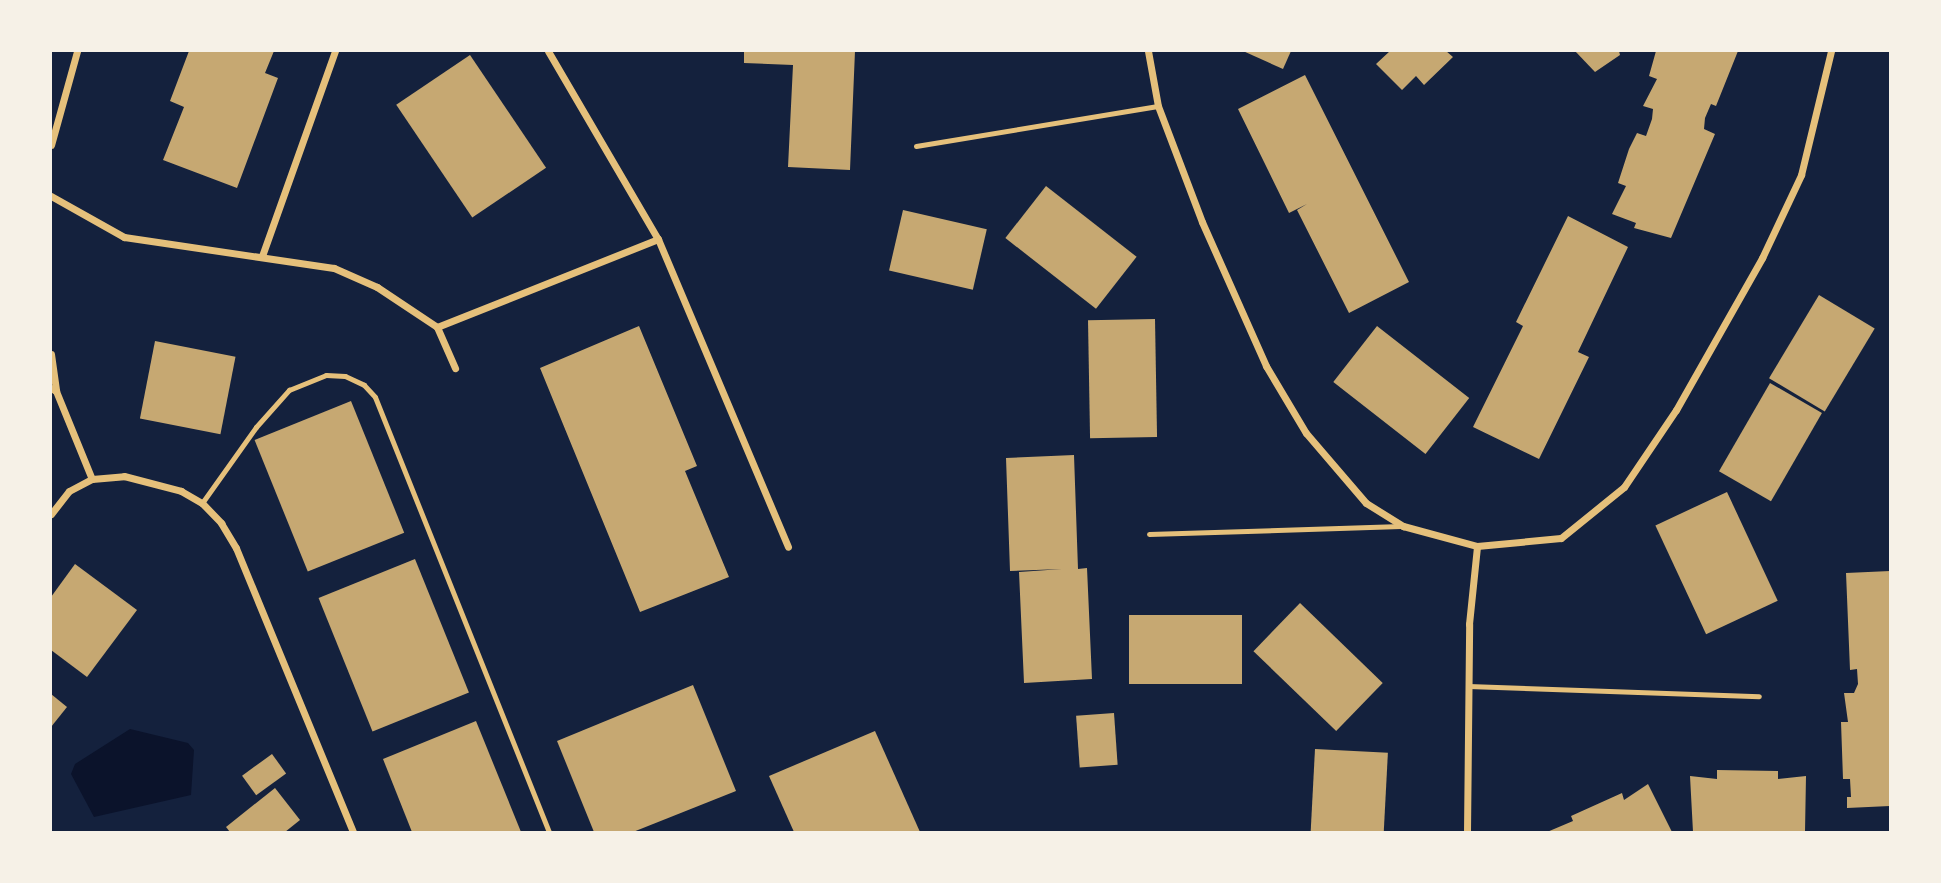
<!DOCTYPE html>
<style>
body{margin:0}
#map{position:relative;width:1941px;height:883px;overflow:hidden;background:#14213d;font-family:"Work Sans",sans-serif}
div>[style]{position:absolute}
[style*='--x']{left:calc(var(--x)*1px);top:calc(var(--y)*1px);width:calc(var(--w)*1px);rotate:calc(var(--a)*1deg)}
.water>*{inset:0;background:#0b132b}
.building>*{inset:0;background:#c6a872;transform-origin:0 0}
.service>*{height:5px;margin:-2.5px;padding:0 2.5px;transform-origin:2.5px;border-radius:2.5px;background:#e5c07b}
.minor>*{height:7px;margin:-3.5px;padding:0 3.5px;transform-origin:3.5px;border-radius:3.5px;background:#e5c07b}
span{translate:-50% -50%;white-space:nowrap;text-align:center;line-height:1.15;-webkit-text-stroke:7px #f6f1e7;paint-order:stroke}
.frame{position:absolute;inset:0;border:52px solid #f6f1e7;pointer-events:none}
</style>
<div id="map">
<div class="water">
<div style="clip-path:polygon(130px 729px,188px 743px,194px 750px,191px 795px,94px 817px,71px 774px,75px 764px)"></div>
</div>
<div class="building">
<div style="clip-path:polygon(189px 51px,274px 51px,265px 73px,278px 78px,237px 188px,163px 160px,184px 107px,170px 101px)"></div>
<div style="clip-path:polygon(744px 51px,855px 51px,850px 170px,788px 167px,793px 65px,744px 63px)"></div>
<div style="clip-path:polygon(1243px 51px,1291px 51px,1283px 69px)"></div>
<div style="clip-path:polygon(1390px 51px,1446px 51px,1453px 57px,1424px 85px,1416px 76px,1402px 90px,1376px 64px)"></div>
<div style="clip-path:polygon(1575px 51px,1619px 51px,1620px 55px,1595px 72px)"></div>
<div style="clip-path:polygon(1656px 51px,1738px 51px,1716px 106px,1711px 104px,1705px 118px,1704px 129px,1715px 134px,1671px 238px,1634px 228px,1636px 223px,1612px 214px,1626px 186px,1618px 183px,1629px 149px,1637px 133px,1646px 136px,1652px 119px,1653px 109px,1643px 106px,1657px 79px,1649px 76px)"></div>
<div style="left:470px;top:55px;width:136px;height:89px;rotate:56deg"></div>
<div style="clip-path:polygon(1305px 75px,1409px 282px,1349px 313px,1297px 210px,1307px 204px,1289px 213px,1238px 109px)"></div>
<div style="left:1046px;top:186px;width:115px;height:66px;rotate:38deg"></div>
<div style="left:903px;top:210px;width:86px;height:62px;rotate:13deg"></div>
<div style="clip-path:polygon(1568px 216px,1628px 247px,1578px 352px,1589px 357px,1539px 459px,1473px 427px,1523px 326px,1516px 322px)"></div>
<div style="left:1819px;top:295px;width:65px;height:97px;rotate:31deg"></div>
<div style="left:1155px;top:319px;width:118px;height:67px;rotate:89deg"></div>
<div style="clip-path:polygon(639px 326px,697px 466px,685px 471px,729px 577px,640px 612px,540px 368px)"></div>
<div style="left:1377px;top:326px;width:117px;height:71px;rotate:38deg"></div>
<div style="left:155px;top:341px;width:82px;height:79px;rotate:11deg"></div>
<div style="left:1770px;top:383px;width:60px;height:102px;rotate:30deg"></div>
<div style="left:351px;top:401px;width:142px;height:104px;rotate:68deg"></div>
<div style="clip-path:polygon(1074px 455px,1078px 569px,1087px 568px,1092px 679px,1024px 683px,1019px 572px,1062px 569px,1010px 571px,1006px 458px)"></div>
<div style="left:1727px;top:492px;width:120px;height:79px;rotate:65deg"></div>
<div style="left:415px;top:559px;width:144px;height:104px;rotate:68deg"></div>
<div style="clip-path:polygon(75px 564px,137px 610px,87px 677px,51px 650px,51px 597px)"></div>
<div style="clip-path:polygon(1890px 571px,1890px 806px,1847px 808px,1847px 797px,1851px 797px,1850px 779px,1843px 779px,1841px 722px,1848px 722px,1844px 693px,1854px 693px,1858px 684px,1857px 669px,1850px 670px,1846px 573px)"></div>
<div style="left:1300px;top:603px;width:115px;height:67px;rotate:44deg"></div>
<div style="left:1129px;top:615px;width:113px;height:69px"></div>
<div style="clip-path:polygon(693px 685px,736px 791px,633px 832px,594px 832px,557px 741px)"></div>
<div style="clip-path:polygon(51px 694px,67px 707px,51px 727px)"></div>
<div style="left:1114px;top:713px;width:52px;height:38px;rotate:86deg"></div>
<div style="clip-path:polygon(476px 721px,521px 832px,412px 832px,383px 759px)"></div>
<div style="clip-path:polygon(875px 731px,920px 832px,794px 832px,769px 776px)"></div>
<div style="left:1315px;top:749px;width:73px;height:83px;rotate:3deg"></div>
<div style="left:272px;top:754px;width:24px;height:37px;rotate:54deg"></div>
<div style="clip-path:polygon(1717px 770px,1778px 771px,1778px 779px,1806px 776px,1805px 832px,1693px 832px,1690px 776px,1717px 779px)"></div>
<div style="clip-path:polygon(1648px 784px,1672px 832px,1547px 832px,1573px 821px,1571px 816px,1622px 793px,1624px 800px)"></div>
<div style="clip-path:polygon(275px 788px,300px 820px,285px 832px,230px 832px,226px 827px)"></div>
</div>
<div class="service">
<div style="--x:916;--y:146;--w:245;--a:-9.4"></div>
<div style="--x:202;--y:503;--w:93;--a:-54.6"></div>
<div style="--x:256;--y:427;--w:50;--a:-48.3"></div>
<div style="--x:289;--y:390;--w:40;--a:-22"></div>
<div style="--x:326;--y:375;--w:19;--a:3"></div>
<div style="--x:345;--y:376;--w:21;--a:25"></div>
<div style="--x:364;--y:385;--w:16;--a:47"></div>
<div style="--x:375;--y:397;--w:469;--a:68.2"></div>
<div style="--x:1149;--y:534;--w:252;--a:-1.8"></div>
<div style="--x:1468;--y:686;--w:291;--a:2"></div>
</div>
<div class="minor">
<div style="--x:548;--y:51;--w:218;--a:59.7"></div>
<div style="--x:658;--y:239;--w:334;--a:67.1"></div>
<div style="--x:1148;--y:51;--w:56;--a:79.7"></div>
<div style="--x:1158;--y:106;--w:124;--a:69.2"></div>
<div style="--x:1202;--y:222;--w:158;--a:66"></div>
<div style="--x:1266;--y:366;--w:78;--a:59.2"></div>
<div style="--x:1306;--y:433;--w:92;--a:49.4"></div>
<div style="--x:1366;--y:503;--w:44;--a:31.9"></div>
<div style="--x:1403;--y:526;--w:77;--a:15.1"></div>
<div style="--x:51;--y:145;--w:98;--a:-74.5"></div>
<div style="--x:51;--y:196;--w:84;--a:29.3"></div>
<div style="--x:124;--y:237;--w:212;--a:8.4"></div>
<div style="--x:334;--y:268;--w:47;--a:23.8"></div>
<div style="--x:377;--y:287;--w:72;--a:33.7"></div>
<div style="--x:437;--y:327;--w:238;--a:-21.7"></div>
<div style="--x:262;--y:256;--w:218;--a:-70.4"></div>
<div style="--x:437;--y:327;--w:45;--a:66.3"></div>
<div style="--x:51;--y:354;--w:37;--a:82"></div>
<div style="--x:56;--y:391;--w:6;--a:-149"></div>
<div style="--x:56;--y:391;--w:95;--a:67.8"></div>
<div style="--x:51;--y:514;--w:29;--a:-52"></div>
<div style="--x:69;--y:491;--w:26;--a:-28"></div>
<div style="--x:92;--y:479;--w:32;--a:-5"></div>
<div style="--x:124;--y:476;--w:59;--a:14.7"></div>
<div style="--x:181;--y:491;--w:24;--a:30"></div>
<div style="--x:202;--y:503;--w:28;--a:46"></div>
<div style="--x:221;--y:523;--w:29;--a:59"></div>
<div style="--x:236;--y:548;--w:307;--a:67.6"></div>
<div style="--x:1467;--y:832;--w:208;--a:-89.4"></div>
<div style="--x:1469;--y:624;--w:78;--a:-84.1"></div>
<div style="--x:1477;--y:546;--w:84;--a:-5.4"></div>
<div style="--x:1561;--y:538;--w:81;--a:-39"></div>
<div style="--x:1624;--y:487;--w:93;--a:-56"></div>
<div style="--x:1676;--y:410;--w:175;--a:-60.5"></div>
<div style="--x:1762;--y:258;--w:92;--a:-64.8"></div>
<div style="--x:1801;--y:175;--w:128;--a:-76.4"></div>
</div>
<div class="frame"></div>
</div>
